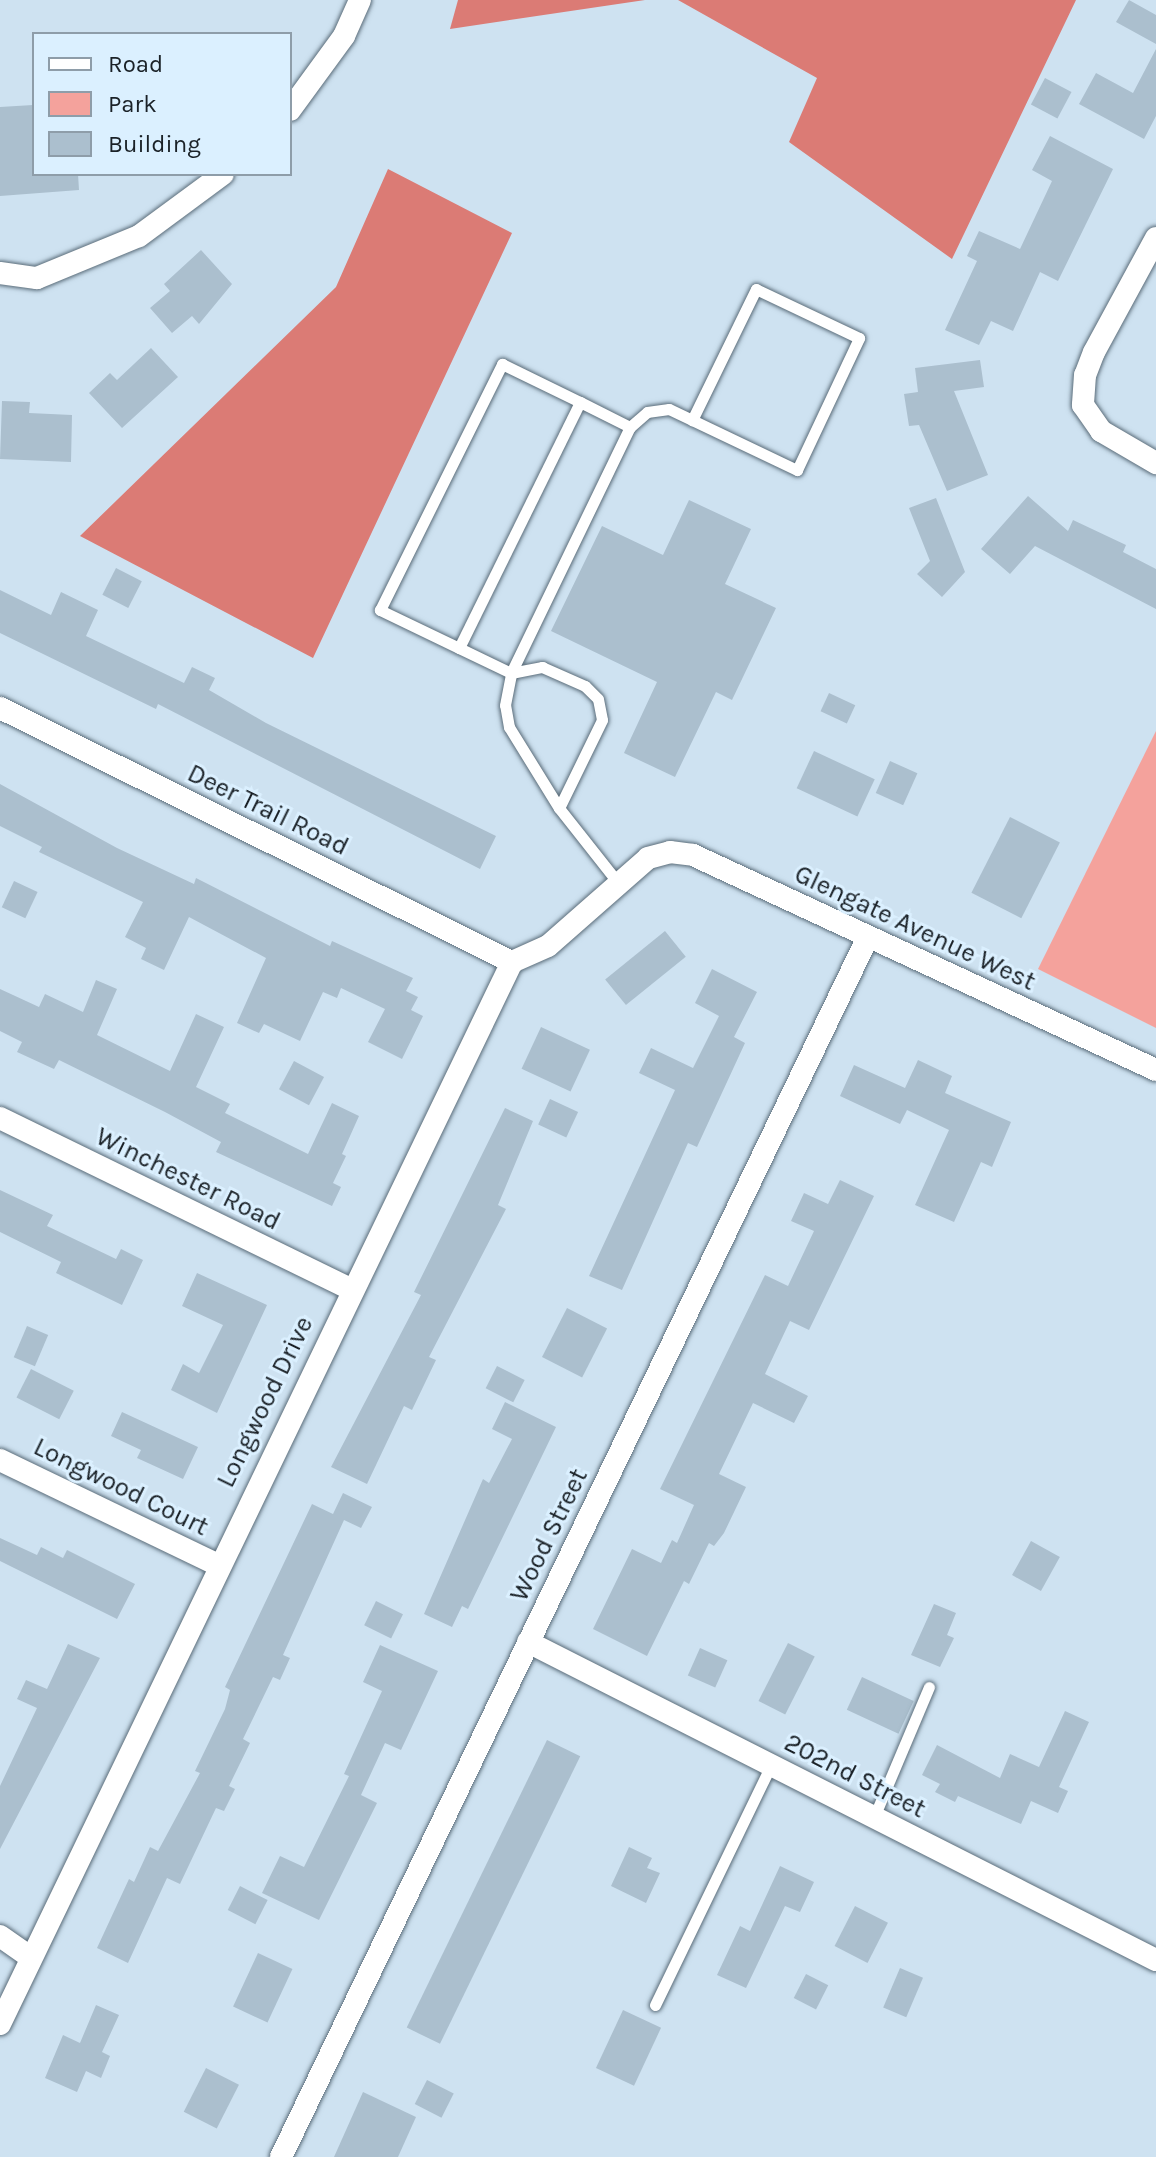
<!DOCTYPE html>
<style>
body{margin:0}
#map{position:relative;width:1156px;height:2157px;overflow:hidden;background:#cee2f1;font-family:Karla,sans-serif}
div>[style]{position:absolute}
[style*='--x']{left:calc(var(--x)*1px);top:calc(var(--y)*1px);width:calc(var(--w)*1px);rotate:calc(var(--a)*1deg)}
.green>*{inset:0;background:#f4a29c}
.forest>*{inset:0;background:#db7b75}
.building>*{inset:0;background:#abbfce;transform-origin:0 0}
.roads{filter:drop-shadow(0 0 2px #5a6c79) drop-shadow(0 0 2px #5a6c79)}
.lane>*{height:11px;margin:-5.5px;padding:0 5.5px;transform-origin:5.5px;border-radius:5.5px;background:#fff}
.street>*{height:22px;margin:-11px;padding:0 11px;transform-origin:11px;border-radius:11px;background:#fff}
span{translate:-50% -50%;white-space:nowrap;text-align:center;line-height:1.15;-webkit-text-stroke:6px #dbf0ff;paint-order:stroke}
.street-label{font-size:26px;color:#1a2127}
.legend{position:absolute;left:32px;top:32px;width:260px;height:144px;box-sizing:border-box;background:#dbf0ff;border:2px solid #8e9da9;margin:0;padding:10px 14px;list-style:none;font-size:24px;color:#1a2127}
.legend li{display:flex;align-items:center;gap:16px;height:40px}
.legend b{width:40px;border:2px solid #8e9da9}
</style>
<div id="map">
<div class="green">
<div style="clip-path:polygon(1156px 731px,1156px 1028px,1038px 969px)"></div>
</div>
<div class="forest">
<div style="clip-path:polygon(458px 0,645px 0,450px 29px)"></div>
<div style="clip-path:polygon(678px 0,1076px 0,952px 259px,789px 142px,817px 78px)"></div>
<div style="clip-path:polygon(388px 169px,512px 233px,313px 658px,80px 536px,336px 287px)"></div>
</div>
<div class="building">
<div style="clip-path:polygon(1129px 0,1156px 15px,1156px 44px,1116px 22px)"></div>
<div style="clip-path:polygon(1156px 49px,1156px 116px,1144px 139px,1079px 104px,1096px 73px,1133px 93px)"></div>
<div style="left:1045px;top:78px;width:30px;height:30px;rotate:28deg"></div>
<div style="clip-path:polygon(33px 105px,34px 174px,78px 174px,79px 190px,0 196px,0 107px)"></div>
<div style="clip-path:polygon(1050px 136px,1113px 169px,1058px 281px,1040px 272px,1013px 331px,991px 321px,979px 345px,945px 330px,977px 261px,967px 256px,979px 231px,1020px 249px,1052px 181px,1032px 170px)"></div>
<div style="clip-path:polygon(201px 250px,232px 284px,199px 324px,192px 316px,172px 333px,150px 308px,170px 291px,164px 284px)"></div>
<div style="clip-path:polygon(151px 348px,178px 377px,122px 428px,89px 393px,110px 373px,117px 380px)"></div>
<div style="clip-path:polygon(980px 360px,984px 387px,954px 391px,988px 475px,947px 491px,919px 425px,909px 426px,904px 394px,918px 392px,915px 368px)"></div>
<div style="clip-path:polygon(2px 401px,30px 402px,29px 413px,72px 415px,71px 462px,0 459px)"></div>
<div style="clip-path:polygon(1028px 496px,1068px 531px,1073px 520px,1126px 545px,1123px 552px,1156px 569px,1156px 609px,1035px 546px,1010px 574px,981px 549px)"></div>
<div style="clip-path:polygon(936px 498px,965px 572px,942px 597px,917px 574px,930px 561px,909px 508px)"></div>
<div style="clip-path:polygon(689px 500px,751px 529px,725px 584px,776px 608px,732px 700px,716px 692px,675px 777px,624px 753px,657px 682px,551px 631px,602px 526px,663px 555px)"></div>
<div style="left:116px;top:568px;width:29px;height:30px;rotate:27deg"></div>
<div style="clip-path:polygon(0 590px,51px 615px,61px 592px,98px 610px,86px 636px,184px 683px,192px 667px,215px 678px,209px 690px,266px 723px,496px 836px,480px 869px,158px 704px,156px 709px,0 633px)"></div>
<div style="left:829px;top:693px;width:29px;height:20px;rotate:25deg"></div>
<div style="left:814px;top:751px;width:67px;height:41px;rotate:25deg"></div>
<div style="left:890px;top:761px;width:30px;height:35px;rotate:24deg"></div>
<div style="clip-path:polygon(0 784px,117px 848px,194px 884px,196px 878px,330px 946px,332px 941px,413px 978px,406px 991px,418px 997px,411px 1010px,423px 1016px,402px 1059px,368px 1042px,385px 1009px,341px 988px,337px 998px,323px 992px,300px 1041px,264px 1024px,259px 1033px,237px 1023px,266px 958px,189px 917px,164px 970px,141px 959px,146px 948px,125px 937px,143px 902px,39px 852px,42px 847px,0 826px)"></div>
<div style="left:1010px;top:817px;width:56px;height:85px;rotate:27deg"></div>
<div style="left:14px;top:881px;width:26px;height:29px;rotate:25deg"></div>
<div style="left:665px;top:931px;width:33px;height:77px;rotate:51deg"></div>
<div style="clip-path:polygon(712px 969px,757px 992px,734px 1037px,745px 1043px,697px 1147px,688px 1143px,622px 1290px,589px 1276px,675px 1090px,639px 1073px,651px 1048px,693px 1068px,719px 1016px,695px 1003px)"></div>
<div style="clip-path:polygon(96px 980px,117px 989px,97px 1035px,170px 1071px,196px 1014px,224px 1027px,196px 1087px,230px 1104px,225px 1113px,308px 1154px,332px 1103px,359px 1116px,342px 1154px,346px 1156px,333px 1183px,341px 1187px,332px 1206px,216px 1152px,221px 1142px,165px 1112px,59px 1060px,54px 1069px,17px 1052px,22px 1042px,0 1031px,0 989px,39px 1007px,45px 994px,83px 1012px)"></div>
<div style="left:541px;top:1027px;width:54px;height:46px;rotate:25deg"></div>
<div style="clip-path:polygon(918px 1060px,952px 1076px,945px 1093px,1011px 1122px,992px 1167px,981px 1162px,954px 1222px,915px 1205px,949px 1130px,907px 1110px,900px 1124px,840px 1096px,854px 1065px,905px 1088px)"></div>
<div style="left:294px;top:1061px;width:34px;height:32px;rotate:28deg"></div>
<div style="left:550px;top:1099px;width:31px;height:28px;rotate:25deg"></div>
<div style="clip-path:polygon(505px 1108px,533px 1121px,498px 1205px,506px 1209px,429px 1357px,436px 1360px,412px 1410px,404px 1406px,367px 1484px,331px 1467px,421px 1295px,414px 1292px)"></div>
<div style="clip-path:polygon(840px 1180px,874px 1196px,809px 1330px,790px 1321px,765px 1374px,808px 1396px,794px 1423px,753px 1403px,719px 1474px,746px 1487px,724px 1533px,714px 1546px,709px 1543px,689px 1584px,684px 1581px,647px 1656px,593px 1629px,632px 1549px,661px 1563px,672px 1540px,677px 1543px,694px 1505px,660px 1489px,765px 1275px,788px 1286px,814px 1231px,791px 1221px,804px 1193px,828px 1204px)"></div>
<div style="clip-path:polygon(0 1190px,53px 1215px,47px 1226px,116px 1259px,121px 1249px,143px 1260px,122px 1305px,56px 1273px,61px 1262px,0 1232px)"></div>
<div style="clip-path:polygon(197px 1273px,267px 1305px,217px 1413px,171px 1390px,183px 1364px,199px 1373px,223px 1325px,182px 1306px)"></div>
<div style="left:567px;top:1308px;width:45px;height:55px;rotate:27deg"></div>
<div style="left:27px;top:1326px;width:23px;height:34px;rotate:23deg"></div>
<div style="left:497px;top:1366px;width:31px;height:25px;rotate:27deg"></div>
<div style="left:31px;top:1369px;width:48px;height:32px;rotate:27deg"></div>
<div style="clip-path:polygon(505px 1402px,556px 1427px,468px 1609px,462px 1606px,452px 1627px,424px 1614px,483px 1479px,489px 1483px,512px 1439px,492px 1429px)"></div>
<div style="clip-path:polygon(122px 1412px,198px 1447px,183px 1479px,137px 1458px,141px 1450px,111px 1436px)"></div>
<div style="clip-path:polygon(343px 1493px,372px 1507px,361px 1528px,344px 1520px,283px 1655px,290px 1658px,280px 1680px,273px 1677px,243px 1739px,250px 1743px,229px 1786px,235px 1789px,224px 1811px,216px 1808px,180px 1884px,167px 1878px,128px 1963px,97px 1948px,129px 1879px,134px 1882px,150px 1847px,158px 1851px,200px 1773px,195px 1771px,225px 1709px,230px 1690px,225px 1687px,312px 1504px,333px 1514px)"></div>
<div style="clip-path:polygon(0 1538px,37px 1555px,41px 1547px,63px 1558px,67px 1550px,135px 1584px,117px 1619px,0 1561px)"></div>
<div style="left:1031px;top:1541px;width:33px;height:39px;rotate:29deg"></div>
<div style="left:376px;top:1601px;width:30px;height:27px;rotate:26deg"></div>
<div style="clip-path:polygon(934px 1604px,956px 1613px,947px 1635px,954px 1638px,940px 1667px,911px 1655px)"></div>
<div style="left:788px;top:1643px;width:30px;height:65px;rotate:27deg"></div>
<div style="clip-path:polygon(68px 1644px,100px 1658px,0 1849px,0 1786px,37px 1708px,17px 1699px,26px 1680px,47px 1689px)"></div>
<div style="clip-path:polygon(380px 1645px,438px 1671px,401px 1750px,385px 1743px,361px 1795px,377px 1803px,319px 1920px,262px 1893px,280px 1856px,304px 1867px,349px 1776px,344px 1774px,382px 1691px,363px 1682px)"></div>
<div style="left:700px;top:1648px;width:30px;height:30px;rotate:24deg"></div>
<div style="left:862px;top:1677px;width:57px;height:36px;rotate:25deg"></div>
<div style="clip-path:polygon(1065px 1711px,1089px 1722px,1059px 1787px,1068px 1791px,1058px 1813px,1031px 1801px,1021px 1824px,958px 1796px,955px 1802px,935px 1792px,940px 1784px,922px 1775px,937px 1745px,1000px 1778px,1010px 1754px,1039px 1767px)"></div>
<div style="left:547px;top:1740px;width:37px;height:320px;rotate:26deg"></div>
<div style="clip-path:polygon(629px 1847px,652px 1858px,647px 1868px,660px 1873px,646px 1903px,611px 1886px)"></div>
<div style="clip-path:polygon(780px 1866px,814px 1882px,800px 1912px,785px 1906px,746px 1988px,717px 1975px,740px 1926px,750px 1931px)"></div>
<div style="left:240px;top:1886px;width:31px;height:27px;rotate:27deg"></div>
<div style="left:855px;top:1906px;width:37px;height:45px;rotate:27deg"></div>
<div style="left:258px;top:1953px;width:38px;height:59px;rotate:25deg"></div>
<div style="left:900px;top:1968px;width:25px;height:43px;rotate:23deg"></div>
<div style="left:806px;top:1974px;width:25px;height:27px;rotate:27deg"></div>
<div style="clip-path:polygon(96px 2005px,119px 2015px,102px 2052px,110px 2056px,101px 2078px,86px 2071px,77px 2092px,45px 2078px,63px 2035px,80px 2043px)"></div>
<div style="left:623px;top:2010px;width:42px;height:64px;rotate:25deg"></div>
<div style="left:206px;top:2068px;width:37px;height:49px;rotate:27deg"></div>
<div style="left:427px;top:2080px;width:30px;height:27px;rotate:27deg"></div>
<div style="clip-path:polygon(363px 2092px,416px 2117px,398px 2157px,334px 2157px)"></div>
</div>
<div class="roads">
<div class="lane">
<div style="--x:580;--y:402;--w:274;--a:116.2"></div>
<div style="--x:459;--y:648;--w:88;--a:-154.3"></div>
<div style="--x:380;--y:610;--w:275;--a:-63.6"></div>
<div style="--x:502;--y:364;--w:87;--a:26"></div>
<div style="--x:580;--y:402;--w:56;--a:26.6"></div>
<div style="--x:459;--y:648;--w:58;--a:25.7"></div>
<div style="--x:511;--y:673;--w:32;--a:-11"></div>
<div style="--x:542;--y:667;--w:47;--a:23.8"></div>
<div style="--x:585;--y:686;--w:18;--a:45"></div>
<div style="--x:598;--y:699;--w:21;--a:79"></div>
<div style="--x:602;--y:720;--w:98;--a:116"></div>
<div style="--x:619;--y:884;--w:97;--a:-128.3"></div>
<div style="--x:559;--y:808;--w:95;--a:-121.7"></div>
<div style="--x:509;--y:727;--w:22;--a:-100"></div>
<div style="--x:505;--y:705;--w:33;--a:-79"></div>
<div style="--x:511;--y:673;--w:273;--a:-64.2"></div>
<div style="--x:630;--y:427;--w:23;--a:-41"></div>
<div style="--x:647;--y:412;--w:22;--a:-8"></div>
<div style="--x:669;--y:409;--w:142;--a:25.5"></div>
<div style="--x:797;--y:470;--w:146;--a:-64.8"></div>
<div style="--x:859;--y:338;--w:114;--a:-154.6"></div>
<div style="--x:756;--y:289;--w:146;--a:116"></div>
<div style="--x:874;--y:1817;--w:141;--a:-67.1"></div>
<div style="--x:655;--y:2005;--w:267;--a:-64.2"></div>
</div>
<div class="street">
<div style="--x:290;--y:110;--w:92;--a:-53.9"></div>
<div style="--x:344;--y:36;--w:39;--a:-66"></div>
<div style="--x:1156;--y:238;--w:130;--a:118.5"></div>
<div style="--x:1094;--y:352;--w:25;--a:111"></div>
<div style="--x:1085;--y:375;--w:30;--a:94"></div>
<div style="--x:1083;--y:405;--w:32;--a:55"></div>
<div style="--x:1101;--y:431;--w:64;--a:30.2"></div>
<div style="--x:0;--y:273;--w:37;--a:8"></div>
<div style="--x:37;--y:278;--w:110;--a:-22.4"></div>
<div style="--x:139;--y:236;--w:104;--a:-36.4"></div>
<div style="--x:0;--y:708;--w:572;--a:26.39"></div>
<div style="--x:0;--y:1118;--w:390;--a:26"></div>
<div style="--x:0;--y:1460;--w:242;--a:25.7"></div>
<div style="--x:528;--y:1642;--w:704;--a:26.86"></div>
<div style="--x:0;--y:1936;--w:35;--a:35"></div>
<div style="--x:0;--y:2024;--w:1179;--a:-64.26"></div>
<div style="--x:512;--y:962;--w:39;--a:-24"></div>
<div style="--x:548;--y:946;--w:133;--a:-41.3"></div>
<div style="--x:648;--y:858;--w:23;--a:-15"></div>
<div style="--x:670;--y:852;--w:23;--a:7"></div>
<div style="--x:693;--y:855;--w:510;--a:24.91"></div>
<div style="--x:281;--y:2157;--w:1354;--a:-64.31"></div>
</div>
</div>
<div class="street-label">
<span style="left:268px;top:810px;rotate:26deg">Deer Trail Road</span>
<span style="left:915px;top:928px;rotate:25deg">Glengate Avenue West</span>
<span style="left:188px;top:1179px;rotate:26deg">Winchester Road</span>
<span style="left:265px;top:1402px;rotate:-64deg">Longwood Drive</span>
<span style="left:121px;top:1487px;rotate:26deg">Longwood Court</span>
<span style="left:549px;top:1535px;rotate:-64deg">Wood Street</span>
<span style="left:855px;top:1776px;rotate:27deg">202nd Street</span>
</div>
<ul class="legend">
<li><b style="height:10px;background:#fff"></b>Road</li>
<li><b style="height:22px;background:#f4a29c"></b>Park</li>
<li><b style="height:22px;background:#abbfce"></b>Building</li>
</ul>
</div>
